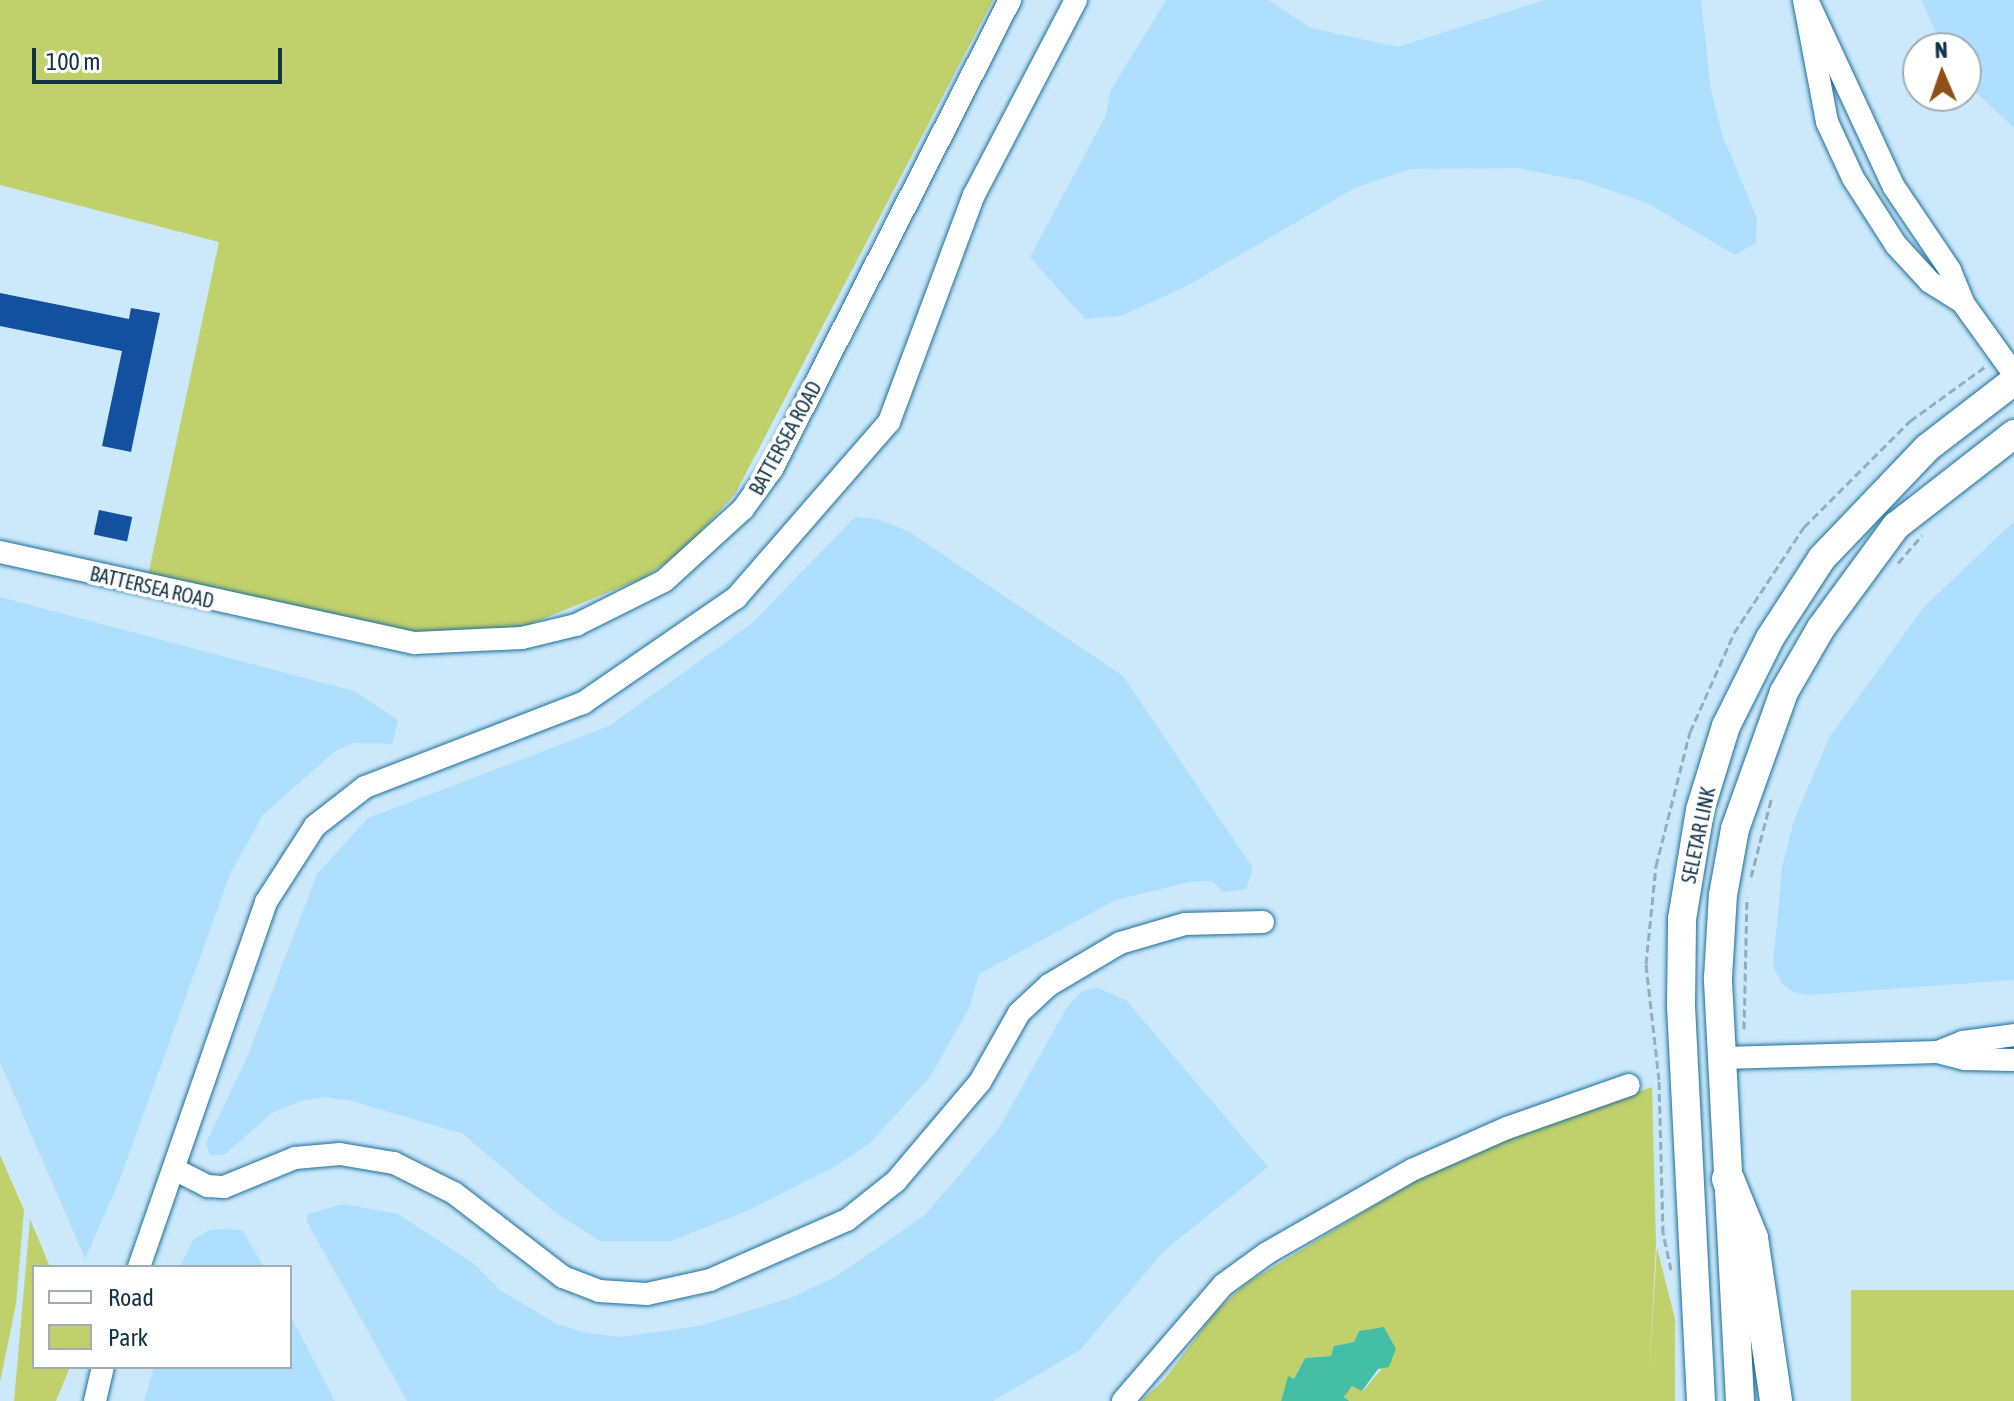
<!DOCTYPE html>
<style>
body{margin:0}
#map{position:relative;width:2014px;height:1401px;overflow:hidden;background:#cce9fc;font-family:"Asap Condensed",sans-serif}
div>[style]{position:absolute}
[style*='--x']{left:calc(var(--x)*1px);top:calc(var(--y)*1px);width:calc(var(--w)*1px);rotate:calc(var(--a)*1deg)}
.built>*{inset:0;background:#afdfff}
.green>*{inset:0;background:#c0d06b;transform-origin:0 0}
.water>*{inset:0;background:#45bea6}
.building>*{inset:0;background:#1351a0;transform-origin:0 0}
.path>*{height:3px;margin-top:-1.5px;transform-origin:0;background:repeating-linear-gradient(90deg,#8faec0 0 8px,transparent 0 12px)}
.roads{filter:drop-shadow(0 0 2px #1c6f99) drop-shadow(0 0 2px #1c6f99)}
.minor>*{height:22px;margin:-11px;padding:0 11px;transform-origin:11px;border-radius:11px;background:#fff}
.major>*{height:28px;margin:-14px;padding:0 14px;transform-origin:14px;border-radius:14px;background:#fff}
.highway>*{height:32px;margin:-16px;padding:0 16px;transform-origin:16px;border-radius:16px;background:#fff}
span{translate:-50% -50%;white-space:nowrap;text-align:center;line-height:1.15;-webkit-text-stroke:8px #fff;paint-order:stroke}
.street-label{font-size:20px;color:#123345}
.legend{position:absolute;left:32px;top:1265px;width:260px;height:104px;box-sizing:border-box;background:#fff;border:2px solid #a0adb5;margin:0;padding:10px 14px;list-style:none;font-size:24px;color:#123345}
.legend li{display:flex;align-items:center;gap:16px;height:40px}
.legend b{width:40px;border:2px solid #a0adb5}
.north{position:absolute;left:1902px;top:32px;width:80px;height:80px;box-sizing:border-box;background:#fff;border:2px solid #a0adb5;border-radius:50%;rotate:358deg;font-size:22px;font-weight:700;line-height:32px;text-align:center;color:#123345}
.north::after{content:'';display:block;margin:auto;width:28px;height:36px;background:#8f4f17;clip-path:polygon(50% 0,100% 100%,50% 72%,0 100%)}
.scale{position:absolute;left:32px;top:48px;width:250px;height:36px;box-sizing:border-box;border:4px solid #123345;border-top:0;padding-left:10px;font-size:24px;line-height:28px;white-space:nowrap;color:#123345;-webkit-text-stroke:6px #fff;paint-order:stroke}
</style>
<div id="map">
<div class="built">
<div style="clip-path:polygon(1166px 0,1268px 0,1311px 28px,1398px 47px,1544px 0,1701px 0,1711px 91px,1723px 137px,1757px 218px,1756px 243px,1735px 255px,1647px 203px,1583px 181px,1517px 168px,1410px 169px,1355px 188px,1185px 287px,1121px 316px,1085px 319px,1030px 257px,1105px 117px,1111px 90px)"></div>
<div style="clip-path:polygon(1921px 0,2014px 0,2014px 128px,1966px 83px,1966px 48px,1943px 48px)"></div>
<div style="clip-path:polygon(855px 517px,877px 519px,908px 531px,1123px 676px,1253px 868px,1246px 889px,1223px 892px,1212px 881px,1190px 882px,1116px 900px,979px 974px,969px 1008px,930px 1077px,870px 1143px,836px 1166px,747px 1211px,671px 1241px,600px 1241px,557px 1214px,463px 1134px,352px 1101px,323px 1097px,301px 1101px,272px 1113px,224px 1155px,210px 1155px,206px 1143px,246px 1060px,317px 874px,368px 818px,609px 726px,751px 624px)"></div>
<div style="clip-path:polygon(2014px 521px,2014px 980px,1808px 995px,1793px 992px,1781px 983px,1773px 965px,1782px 867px,1794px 820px,1829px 738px,1923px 608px)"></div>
<div style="clip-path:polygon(0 597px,354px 691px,398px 720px,392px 744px,353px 743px,334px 752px,263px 815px,231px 872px,118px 1184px,85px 1259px,0 1062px)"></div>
<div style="clip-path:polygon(1098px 988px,1126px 1000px,1268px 1167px,1164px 1251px,1080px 1350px,993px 1401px,407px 1401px,307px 1222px,307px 1214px,344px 1204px,398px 1214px,473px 1263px,500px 1290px,557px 1324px,587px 1333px,620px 1337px,699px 1326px,790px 1298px,835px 1277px,925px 1215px,999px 1128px,1066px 1009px,1082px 991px)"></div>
<div style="clip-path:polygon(226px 1229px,242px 1230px,264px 1267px,180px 1267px,193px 1240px,209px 1230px)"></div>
<div style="clip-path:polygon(290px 1315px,335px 1401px,144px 1401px,154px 1367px,290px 1367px)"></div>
</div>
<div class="green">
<div style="clip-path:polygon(0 0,993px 0,735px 494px,682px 552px,643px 578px,528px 625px,437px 635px,387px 631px,147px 580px,219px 242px,0 185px)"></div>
<div style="clip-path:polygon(1652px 1087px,1656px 1245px,1649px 1374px,1657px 1248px,1675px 1319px,1675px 1401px,1345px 1401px,1345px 1393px,1353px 1386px,1363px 1391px,1393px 1355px,1359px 1331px,1354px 1342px,1339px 1345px,1331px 1356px,1305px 1358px,1294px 1379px,1288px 1377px,1281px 1401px,1141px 1401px,1164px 1380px,1217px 1310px,1247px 1283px,1433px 1170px,1538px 1125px)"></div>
<div style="clip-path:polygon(0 1155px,24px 1210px,16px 1304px,0 1382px)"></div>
<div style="clip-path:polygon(30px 1219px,50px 1267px,34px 1267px,34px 1367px,70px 1367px,56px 1401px,14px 1401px)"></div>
<div style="left:2014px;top:1290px;width:111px;height:163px;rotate:90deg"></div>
</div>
<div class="water">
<div style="clip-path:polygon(1384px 1327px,1396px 1349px,1389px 1367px,1378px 1369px,1362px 1391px,1352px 1386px,1344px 1397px,1349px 1401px,1281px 1401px,1288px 1376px,1294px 1379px,1305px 1358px,1331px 1356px,1334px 1346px,1354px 1342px,1359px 1331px)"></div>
</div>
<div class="building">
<div style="clip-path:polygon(0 293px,129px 319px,131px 308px,160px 313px,131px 452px,102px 446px,122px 351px,0 326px)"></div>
<div style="left:99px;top:510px;width:34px;height:25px;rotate:12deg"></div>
</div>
<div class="path">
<div style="--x:1898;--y:563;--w:37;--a:-49"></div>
<div style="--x:1751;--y:877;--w:80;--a:-75.4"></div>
<div style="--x:1744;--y:1029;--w:132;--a:-88.7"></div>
<div style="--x:1671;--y:1270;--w:38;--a:-102"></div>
<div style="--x:1663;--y:1233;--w:153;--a:-91.5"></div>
<div style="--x:1659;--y:1080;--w:117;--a:-96.4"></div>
<div style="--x:1646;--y:964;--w:99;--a:-84.2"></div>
<div style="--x:1656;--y:866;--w:138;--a:-75.8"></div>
<div style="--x:1690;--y:732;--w:108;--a:-66"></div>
<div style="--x:1734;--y:633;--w:127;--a:-56.6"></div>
<div style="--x:1804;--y:527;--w:150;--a:-45"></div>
<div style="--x:1910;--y:421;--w:94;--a:-35.9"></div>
</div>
<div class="roads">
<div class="minor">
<div style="--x:1804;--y:0;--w:124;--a:79.3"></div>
<div style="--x:1827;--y:122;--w:62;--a:65.1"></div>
<div style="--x:1853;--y:178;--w:80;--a:57.3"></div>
<div style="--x:1896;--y:245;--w:50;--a:47.4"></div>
<div style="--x:1930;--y:282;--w:39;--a:32"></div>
<div style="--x:1807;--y:0;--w:206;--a:65.1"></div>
<div style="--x:1894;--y:187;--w:100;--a:56"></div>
<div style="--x:1950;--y:270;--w:35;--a:68"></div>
<div style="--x:1963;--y:303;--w:87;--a:54.3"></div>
<div style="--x:0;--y:552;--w:425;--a:12.4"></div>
<div style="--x:415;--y:643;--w:107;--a:-2.7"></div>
<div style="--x:522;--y:638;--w:56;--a:-13.5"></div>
<div style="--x:576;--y:625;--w:98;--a:-26.6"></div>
<div style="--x:664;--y:581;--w:107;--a:-42.3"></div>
<div style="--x:743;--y:509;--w:49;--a:-54.1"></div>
<div style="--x:772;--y:469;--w:526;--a:-63.09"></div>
<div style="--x:1938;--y:1052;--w:27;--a:-22"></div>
<div style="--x:1963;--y:1042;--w:51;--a:-7.8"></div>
<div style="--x:1722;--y:1058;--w:216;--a:-1.6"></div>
<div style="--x:1938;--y:1052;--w:28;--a:15"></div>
<div style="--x:1965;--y:1059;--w:49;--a:1.2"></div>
<div style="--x:174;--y:1169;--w:38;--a:27"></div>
<div style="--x:208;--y:1186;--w:16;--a:4"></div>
<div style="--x:224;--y:1187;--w:77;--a:-22.2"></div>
<div style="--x:295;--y:1158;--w:45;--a:-5.1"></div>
<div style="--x:340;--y:1154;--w:55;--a:9.5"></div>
<div style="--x:394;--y:1163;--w:67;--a:26.6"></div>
<div style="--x:454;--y:1193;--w:138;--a:37.6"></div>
<div style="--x:563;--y:1277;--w:39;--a:21"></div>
<div style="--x:599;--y:1291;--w:48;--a:3.6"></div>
<div style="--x:647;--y:1294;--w:65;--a:-12.5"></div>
<div style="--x:710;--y:1280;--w:150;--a:-23.7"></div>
<div style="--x:847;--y:1220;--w:63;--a:-38.5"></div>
<div style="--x:896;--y:1181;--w:130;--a:-49.7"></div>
<div style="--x:980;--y:1082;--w:79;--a:-60.5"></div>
<div style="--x:1019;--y:1013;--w:41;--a:-43"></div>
<div style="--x:1049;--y:985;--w:82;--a:-30.6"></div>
<div style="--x:1120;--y:943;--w:68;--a:-16.3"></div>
<div style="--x:1185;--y:924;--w:78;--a:-1.5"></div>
<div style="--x:139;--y:1267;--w:386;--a:-70.8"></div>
<div style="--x:266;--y:902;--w:90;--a:-57.2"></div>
<div style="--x:315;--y:826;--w:63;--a:-38"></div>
<div style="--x:365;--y:787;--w:234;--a:-21.1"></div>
<div style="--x:583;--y:703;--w:186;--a:-34.5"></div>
<div style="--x:736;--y:598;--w:233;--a:-49"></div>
<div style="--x:889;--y:422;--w:242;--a:-69.5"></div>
<div style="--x:974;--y:195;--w:220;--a:-62.4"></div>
<div style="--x:95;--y:1401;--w:35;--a:-77"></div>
<div style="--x:1123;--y:1401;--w:153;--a:-49.2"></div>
<div style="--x:1223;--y:1285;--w:54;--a:-36"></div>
<div style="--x:1267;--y:1253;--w:167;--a:-29.8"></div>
<div style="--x:1412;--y:1170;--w:104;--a:-23.9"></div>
<div style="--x:1507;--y:1128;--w:129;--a:-19.4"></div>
</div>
<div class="major">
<div style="--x:1701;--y:1401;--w:396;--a:-92.9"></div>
<div style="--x:1681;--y:1006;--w:87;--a:-89.3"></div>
<div style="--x:1682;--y:919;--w:110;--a:-80.6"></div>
<div style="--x:1700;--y:810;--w:88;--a:-72.8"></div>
<div style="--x:1726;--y:726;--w:98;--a:-63.4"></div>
<div style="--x:1770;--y:638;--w:95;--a:-57"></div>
<div style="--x:1822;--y:558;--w:152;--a:-46.3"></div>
<div style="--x:1927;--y:448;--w:110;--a:-37.6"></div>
<div style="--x:1740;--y:1401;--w:424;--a:-93"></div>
<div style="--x:1718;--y:978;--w:83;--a:-86.6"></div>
<div style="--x:1723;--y:895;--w:67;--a:-79.7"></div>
<div style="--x:1735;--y:829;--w:145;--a:-70.3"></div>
<div style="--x:1784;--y:692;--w:74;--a:-60"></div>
<div style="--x:1821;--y:628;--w:127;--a:-53.7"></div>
<div style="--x:1896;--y:526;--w:150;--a:-37.9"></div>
</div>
<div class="highway">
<div style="--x:1728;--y:1179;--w:64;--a:67.9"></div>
<div style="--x:1752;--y:1238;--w:165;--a:81.6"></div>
</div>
</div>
<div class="street-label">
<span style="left:785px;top:438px;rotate:-61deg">BATTERSEA ROAD</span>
<span style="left:152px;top:587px;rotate:13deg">BATTERSEA ROAD</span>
<span style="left:1698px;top:835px;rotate:-78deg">SELETAR LINK</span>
</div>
<ul class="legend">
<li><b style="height:10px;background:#fff"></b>Road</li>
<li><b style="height:22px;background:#c0d06b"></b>Park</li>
</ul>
<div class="north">N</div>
<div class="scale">100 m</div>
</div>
